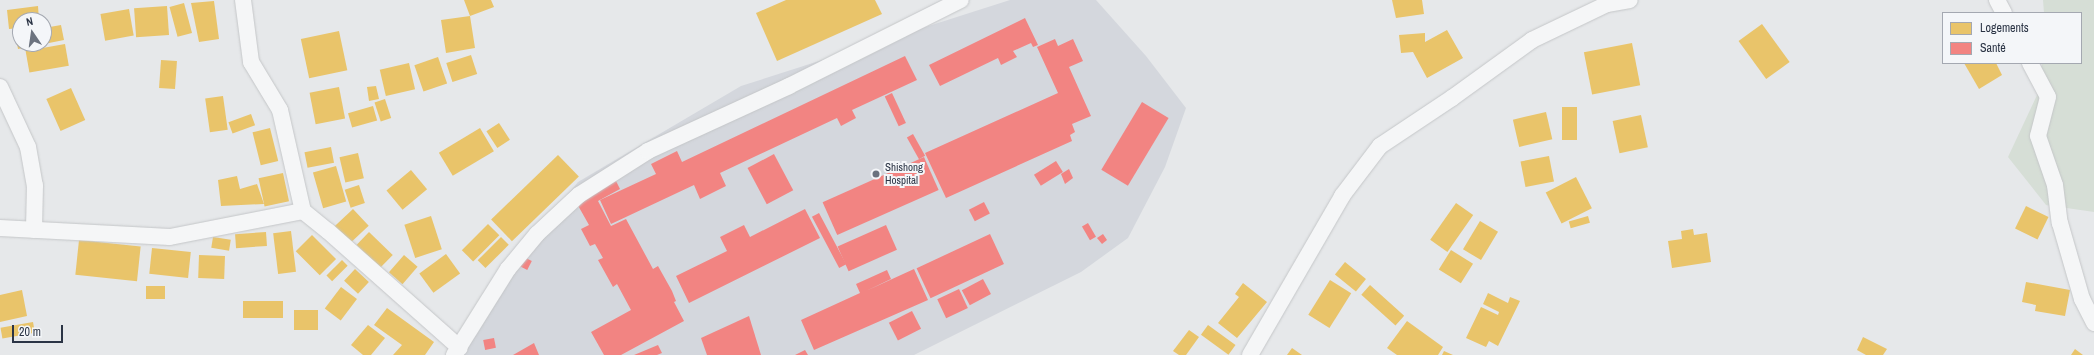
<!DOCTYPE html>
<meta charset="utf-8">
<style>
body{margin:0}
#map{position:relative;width:2094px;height:355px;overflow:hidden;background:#e6e8ea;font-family:"Archivo Narrow",sans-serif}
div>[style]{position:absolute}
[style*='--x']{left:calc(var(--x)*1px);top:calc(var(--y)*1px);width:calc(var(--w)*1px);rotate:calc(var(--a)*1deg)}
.built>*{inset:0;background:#d4d7dd}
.green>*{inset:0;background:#d6ded6}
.homes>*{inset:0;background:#e9c46a;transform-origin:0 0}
.health>*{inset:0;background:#f28482;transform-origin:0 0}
.roads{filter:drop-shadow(0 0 1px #c4c6c8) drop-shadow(0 0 1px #c4c6c8)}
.minor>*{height:16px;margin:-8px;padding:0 8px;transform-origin:8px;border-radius:8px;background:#f5f6f7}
.dots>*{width:11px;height:11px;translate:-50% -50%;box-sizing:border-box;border:2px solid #f4f6f9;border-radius:50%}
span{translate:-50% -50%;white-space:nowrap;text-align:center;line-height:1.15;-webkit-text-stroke:4px #f4f6f9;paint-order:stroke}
.poi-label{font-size:11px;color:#2b3445}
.left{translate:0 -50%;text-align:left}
.legend{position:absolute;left:1942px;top:12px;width:140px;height:52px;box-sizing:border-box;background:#f4f6f9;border:1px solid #a4a8b1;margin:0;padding:5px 7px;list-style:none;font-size:12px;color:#2b3445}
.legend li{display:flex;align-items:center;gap:8px;height:20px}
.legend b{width:20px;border:1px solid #a4a8b1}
.north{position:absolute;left:12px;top:12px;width:40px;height:40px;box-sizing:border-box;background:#f4f6f9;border:1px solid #a4a8b1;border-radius:50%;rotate:347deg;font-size:11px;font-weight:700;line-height:16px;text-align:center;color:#2b3445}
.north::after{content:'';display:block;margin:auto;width:14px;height:18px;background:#6c737f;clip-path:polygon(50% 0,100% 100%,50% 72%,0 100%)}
.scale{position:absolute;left:12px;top:325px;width:51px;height:18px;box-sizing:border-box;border:2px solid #2b3445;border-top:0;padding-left:5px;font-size:12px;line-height:14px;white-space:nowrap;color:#2b3445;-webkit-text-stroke:3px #f4f6f9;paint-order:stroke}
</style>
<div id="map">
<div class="built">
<div style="clip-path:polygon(1010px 0,1096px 0,1146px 56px,1186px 108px,1165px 167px,1128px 238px,1081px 272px,914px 355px,455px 355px,501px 276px,578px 182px,741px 86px)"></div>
</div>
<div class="green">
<div style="clip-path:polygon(2043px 0,2094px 0,2094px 212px,2046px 205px,2008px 157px,2038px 93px,2042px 63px,2081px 63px,2081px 13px,2044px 13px)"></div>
</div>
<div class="homes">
<div style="clip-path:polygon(464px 0,491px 0,494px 7px,470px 16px,475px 48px,446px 53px,441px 20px,470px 16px)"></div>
<div style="clip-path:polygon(786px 0,875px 0,882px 14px,777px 61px,756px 13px)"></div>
<div style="clip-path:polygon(1392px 0,1422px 0,1424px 14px,1396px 18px)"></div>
<div style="clip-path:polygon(214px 1px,219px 39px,199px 42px,191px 3px)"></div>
<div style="left:184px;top:3px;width:31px;height:15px;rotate:75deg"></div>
<div style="clip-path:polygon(38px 6px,39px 20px,20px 20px,20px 28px,9px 29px,7px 10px)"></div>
<div style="left:167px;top:6px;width:29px;height:33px;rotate:86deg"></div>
<div style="left:129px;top:9px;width:27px;height:29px;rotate:80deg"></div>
<div style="left:1762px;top:24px;width:47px;height:29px;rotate:54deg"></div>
<div style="clip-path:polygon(61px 25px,64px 40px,44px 44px,44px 28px)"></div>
<div style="clip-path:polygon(1447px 30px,1463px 58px,1427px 78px,1413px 52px,1401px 53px,1399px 35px,1425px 33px,1425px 42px)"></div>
<div style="left:339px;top:31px;width:40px;height:39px;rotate:78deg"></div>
<div style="clip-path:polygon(20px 32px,20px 44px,39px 45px,18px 49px,15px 33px)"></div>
<div style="left:1632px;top:43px;width:43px;height:49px;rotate:79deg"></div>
<div style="left:65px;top:44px;width:22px;height:40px;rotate:80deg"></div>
<div style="left:471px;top:55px;width:20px;height:26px;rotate:72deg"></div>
<div style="left:438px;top:57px;width:28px;height:25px;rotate:71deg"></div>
<div style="left:161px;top:60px;width:16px;height:28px;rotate:4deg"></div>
<div style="left:409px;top:63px;width:27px;height:30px;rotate:77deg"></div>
<div style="clip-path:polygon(1964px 63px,1996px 63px,2002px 75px,1979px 89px)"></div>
<div style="clip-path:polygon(376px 86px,379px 99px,369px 101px,367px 87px)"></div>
<div style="left:339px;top:87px;width:32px;height:30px;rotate:79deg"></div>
<div style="left:71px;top:88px;width:35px;height:27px;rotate:66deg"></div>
<div style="left:223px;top:96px;width:34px;height:18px;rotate:82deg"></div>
<div style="left:385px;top:99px;width:20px;height:11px;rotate:72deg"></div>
<div style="left:373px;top:106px;width:15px;height:26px;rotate:74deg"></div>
<div style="left:1562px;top:107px;width:15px;height:33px"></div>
<div style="left:1546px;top:112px;width:28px;height:34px;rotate:77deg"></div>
<div style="left:251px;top:114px;width:12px;height:24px;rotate:70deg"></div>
<div style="left:1641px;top:115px;width:33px;height:29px;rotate:78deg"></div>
<div style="left:499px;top:123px;width:20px;height:15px;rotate:57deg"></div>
<div style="left:270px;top:128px;width:34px;height:18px;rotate:76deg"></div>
<div style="left:480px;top:128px;width:27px;height:48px;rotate:59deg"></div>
<div style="left:331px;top:147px;width:16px;height:27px;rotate:79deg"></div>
<div style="left:358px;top:153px;width:26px;height:19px;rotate:77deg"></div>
<div style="left:558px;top:155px;width:30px;height:93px;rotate:46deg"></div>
<div style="left:1549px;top:156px;width:26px;height:29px;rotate:79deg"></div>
<div style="left:336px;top:166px;width:37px;height:24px;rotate:74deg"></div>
<div style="left:411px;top:170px;width:25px;height:32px;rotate:50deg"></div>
<div style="left:283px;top:173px;width:29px;height:25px;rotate:78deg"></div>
<div style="clip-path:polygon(237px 176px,240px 189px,257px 184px,264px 204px,221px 206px,218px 180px)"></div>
<div style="left:1576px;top:177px;width:35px;height:34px;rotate:63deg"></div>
<div style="left:359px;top:185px;width:19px;height:15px;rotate:72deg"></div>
<div style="left:1456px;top:203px;width:21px;height:45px;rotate:35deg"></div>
<div style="left:2026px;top:206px;width:25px;height:25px;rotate:26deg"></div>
<div style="left:353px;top:209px;width:23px;height:27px;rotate:47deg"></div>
<div style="left:431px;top:216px;width:35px;height:28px;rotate:72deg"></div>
<div style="left:1588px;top:216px;width:7px;height:20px;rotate:74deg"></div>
<div style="left:1480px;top:221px;width:21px;height:33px;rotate:31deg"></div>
<div style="left:488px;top:224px;width:16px;height:37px;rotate:45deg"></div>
<div style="clip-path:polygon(1693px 229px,1694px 235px,1707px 233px,1711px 262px,1672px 268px,1668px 241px,1682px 239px,1681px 231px)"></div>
<div style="left:291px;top:231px;width:41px;height:18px;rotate:83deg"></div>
<div style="left:266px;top:232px;width:14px;height:31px;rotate:86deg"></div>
<div style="left:369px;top:232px;width:33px;height:18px;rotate:44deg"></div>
<div style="left:312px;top:235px;width:34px;height:23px;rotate:45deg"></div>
<div style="left:213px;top:237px;width:18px;height:11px;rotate:9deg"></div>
<div style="left:501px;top:237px;width:11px;height:33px;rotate:45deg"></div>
<div style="left:79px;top:240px;width:62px;height:35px;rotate:6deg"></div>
<div style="left:152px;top:248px;width:39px;height:26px;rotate:6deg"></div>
<div style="left:1451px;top:250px;width:26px;height:23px;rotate:32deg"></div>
<div style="left:446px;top:254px;width:24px;height:33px;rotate:54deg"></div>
<div style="left:199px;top:255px;width:26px;height:23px;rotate:2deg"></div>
<div style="left:404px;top:255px;width:18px;height:23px;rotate:41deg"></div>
<div style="left:342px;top:260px;width:8px;height:22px;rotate:45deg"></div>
<div style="left:1345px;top:262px;width:27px;height:16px;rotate:39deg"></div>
<div style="left:355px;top:269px;width:19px;height:16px;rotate:43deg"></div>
<div style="left:1330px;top:280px;width:25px;height:41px;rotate:32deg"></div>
<div style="clip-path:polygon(2026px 282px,2070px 290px,2065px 316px,2035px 311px,2036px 305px,2022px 302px)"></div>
<div style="clip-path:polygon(1243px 283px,1267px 302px,1237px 338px,1218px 323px,1239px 297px,1235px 294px)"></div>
<div style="left:1370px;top:285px;width:46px;height:13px;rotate:42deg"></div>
<div style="left:146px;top:286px;width:19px;height:13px"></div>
<div style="left:341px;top:287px;width:20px;height:27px;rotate:37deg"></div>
<div style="clip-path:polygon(22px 290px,27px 316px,0 322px,0 295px)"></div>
<div style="clip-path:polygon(1488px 293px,1508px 303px,1510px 297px,1520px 301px,1498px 346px,1489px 341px,1486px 347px,1466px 338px,1481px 307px,1498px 315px,1499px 312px,1483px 304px)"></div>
<div style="left:283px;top:301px;width:17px;height:40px;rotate:90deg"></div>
<div style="clip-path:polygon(387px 308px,434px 342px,425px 355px,393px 355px,402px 345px,374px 325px)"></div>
<div style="left:294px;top:310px;width:24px;height:20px"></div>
<div style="clip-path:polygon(1407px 321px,1443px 347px,1438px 355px,1397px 355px,1387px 348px)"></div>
<div style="left:33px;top:322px;width:11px;height:33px;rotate:80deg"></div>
<div style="clip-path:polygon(368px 325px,385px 338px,371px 355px,363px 355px,351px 345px)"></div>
<div style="left:1208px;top:325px;width:34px;height:12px;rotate:36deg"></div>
<div style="clip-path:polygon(1189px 330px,1199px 337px,1186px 355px,1179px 355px,1173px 351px)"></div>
<div style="clip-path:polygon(1863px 337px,1887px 349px,1883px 355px,1866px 355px,1857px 350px)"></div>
<div style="clip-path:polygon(1292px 348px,1302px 355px,1287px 355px)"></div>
<div style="clip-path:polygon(2075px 349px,2083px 355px,2071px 355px)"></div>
<div style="clip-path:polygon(1444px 351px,1453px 355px,1442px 355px)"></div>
</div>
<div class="health">
<div style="clip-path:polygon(1025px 18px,1038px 45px,1033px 47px,1031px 43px,1013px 51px,1017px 57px,1001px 65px,998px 58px,940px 86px,929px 65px)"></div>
<div style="clip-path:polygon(1055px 39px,1058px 46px,1073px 39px,1083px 61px,1069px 67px,1091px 116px,1072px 124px,1075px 132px,1070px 135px,1072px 141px,946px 198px,925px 153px,1058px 93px,1037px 47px)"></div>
<div style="clip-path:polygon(905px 56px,917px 80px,852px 110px,856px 118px,841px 126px,837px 118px,720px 173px,726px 186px,700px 199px,694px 185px,611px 224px,600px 200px,656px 174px,651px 164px,677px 151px,682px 162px)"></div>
<div style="left:892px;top:93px;width:33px;height:8px;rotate:65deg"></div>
<div style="left:1142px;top:102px;width:31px;height:79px;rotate:31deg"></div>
<div style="left:913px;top:134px;width:25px;height:7px;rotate:61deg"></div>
<div style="left:774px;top:154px;width:41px;height:30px;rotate:62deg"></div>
<div style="left:924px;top:157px;width:36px;height:111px;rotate:66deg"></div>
<div style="left:1056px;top:161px;width:13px;height:26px;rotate:58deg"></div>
<div style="clip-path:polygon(1069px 169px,1073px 178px,1065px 184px,1061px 174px)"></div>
<div style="clip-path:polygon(616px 181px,620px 189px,598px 201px,611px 226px,626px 219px,653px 269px,658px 266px,672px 291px,676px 301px,674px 302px,684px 321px,621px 355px,604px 355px,591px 332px,631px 310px,617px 284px,613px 287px,598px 260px,603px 258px,595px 244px,590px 246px,581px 229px,589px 225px,576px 202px)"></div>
<div style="left:984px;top:202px;width:13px;height:17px;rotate:63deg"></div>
<div style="clip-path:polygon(805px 209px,820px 238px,689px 303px,676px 276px,727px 251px,720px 237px,744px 225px,750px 237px)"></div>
<div style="left:819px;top:213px;width:58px;height:8px;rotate:62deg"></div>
<div style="left:1088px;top:223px;width:16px;height:7px;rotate:60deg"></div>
<div style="left:886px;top:225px;width:27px;height:53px;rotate:66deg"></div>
<div style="left:990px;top:234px;width:33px;height:81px;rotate:65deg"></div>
<div style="clip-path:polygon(1103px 234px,1107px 240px,1102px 244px,1097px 238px)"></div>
<div style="left:522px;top:256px;width:11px;height:10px;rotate:27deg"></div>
<div style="clip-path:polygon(914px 269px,928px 300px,814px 350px,801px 320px,860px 293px,856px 284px,887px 270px,891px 279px,866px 291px)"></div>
<div style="left:983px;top:279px;width:17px;height:24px;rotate:62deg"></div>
<div style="left:959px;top:289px;width:21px;height:24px;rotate:65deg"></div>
<div style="left:912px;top:311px;width:20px;height:26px;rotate:63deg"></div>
<div style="clip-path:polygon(749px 316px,761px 355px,707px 355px,701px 338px)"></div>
<div style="left:494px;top:338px;width:10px;height:11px;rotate:79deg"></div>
<div style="clip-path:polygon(534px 343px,539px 355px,513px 355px)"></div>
<div style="clip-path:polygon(658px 345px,662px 353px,657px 355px,634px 355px)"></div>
<div style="clip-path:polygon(805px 350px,808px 355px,795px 355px)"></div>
</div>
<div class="roads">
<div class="minor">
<div style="--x:243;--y:0;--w:63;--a:82.6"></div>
<div style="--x:251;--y:62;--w:56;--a:58.9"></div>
<div style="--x:280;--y:110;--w:104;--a:77.2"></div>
<div style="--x:303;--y:211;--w:32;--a:39"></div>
<div style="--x:328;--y:231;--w:176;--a:41.6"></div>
<div style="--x:1997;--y:0;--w:15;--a:62"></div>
<div style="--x:2030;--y:63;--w:38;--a:62"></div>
<div style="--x:2048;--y:97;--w:40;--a:104.4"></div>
<div style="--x:2038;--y:136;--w:52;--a:70.9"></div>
<div style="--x:2055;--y:185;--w:38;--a:83"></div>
<div style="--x:2060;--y:223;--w:79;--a:73.9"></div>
<div style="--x:2082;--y:299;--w:27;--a:63"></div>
<div style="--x:0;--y:87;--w:66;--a:65"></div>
<div style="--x:28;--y:147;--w:39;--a:80"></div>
<div style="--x:35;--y:185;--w:45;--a:91.3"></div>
<div style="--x:0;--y:228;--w:170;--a:3"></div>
<div style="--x:170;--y:237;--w:136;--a:-11.1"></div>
<div style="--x:454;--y:355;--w:102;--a:-57.9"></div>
<div style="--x:508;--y:269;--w:45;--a:-50.4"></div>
<div style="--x:537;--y:234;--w:57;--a:-42.9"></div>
<div style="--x:579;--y:195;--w:82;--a:-32.5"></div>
<div style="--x:648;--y:151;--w:155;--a:-24.7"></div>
<div style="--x:789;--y:86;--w:192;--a:-26.6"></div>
<div style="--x:1250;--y:355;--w:184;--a:-59.9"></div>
<div style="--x:1342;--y:196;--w:63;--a:-52.8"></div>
<div style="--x:1380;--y:146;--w:87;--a:-33.7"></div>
<div style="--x:1452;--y:98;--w:99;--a:-35.9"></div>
<div style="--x:1532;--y:40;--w:83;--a:-25.6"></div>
<div style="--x:1607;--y:4;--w:23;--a:-10"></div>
</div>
</div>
<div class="dots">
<div style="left:876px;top:174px;background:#6c737f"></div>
</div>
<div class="poi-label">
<span class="left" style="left:885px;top:174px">Shishong<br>Hospital</span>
</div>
<ul class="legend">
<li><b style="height:11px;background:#e9c46a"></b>Logements</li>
<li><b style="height:11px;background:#f28482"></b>Santé</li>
</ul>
<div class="north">N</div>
<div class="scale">20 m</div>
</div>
